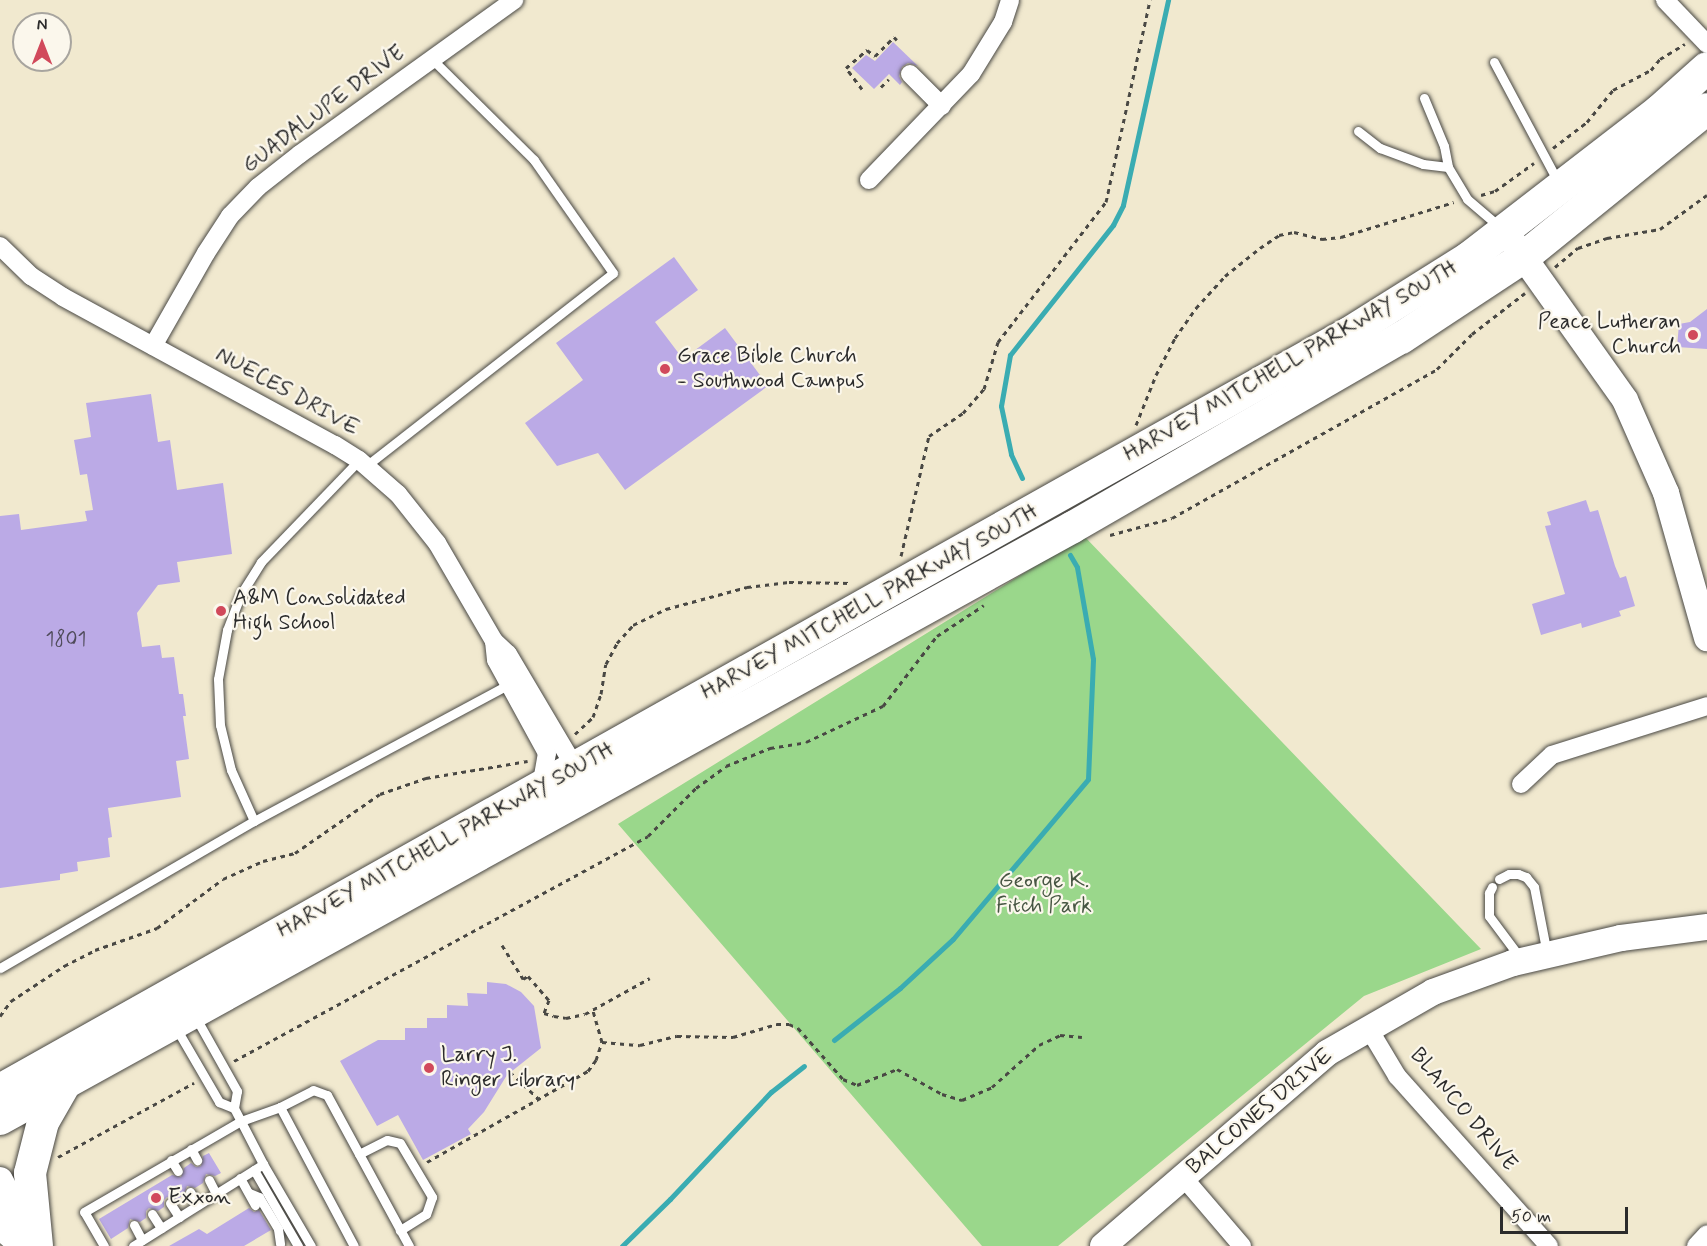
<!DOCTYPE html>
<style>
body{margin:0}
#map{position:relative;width:1707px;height:1246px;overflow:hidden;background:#f1e9cf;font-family:Mynerve,sans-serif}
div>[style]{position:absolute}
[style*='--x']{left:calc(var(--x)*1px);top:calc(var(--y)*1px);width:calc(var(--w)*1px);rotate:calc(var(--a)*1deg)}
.green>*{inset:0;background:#9ad78b}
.stream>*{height:5px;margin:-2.5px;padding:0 2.5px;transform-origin:2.5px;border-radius:2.5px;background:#3aacb2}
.building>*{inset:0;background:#bbaae6}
.path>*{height:3px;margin-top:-1.5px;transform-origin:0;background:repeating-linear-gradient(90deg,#494844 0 4.5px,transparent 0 9px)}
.roads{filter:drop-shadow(0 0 2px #494844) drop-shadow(0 0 2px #494844)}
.lane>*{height:9px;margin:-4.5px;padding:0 4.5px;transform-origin:4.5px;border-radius:4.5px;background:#fff}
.street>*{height:18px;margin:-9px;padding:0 9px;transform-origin:9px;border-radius:9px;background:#fff}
.secondary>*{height:26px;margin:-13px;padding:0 13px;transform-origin:13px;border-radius:13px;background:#fff}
.highway>*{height:32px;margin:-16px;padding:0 16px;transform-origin:16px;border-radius:16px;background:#fff}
.dots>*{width:16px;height:16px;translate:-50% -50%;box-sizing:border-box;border:3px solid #fbf7ec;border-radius:50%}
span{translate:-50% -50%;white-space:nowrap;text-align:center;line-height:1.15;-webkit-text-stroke:4.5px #fbf7ec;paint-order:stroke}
.number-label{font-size:20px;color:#4f4b5a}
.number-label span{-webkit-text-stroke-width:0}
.street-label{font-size:22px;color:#2b2b2b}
.poi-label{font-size:22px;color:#2b2b2b}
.right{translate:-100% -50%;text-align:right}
.left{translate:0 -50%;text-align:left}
.park-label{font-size:22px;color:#475643}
.north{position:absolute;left:12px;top:12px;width:60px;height:60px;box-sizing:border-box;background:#fbf7ec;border:2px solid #a8a59f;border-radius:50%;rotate:0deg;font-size:16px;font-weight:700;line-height:24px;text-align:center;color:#2b2b2b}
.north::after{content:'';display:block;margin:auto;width:21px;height:27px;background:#d1495b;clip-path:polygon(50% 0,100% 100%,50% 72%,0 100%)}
.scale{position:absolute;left:1500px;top:1207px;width:128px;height:27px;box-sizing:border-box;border:3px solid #2b2b2b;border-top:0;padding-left:8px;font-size:18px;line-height:21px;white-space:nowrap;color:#2b2b2b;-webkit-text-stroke:4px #fbf7ec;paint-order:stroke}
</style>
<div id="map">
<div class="green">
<div style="clip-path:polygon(1084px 536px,1481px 949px,1364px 996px,1058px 1246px,982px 1246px,618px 824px)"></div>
</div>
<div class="stream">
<div style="--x:1022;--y:478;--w:26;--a:-115"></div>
<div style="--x:1011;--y:454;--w:49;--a:-101.8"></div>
<div style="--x:1001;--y:406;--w:52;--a:-80"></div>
<div style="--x:1010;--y:355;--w:166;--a:-51.6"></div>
<div style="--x:1113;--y:225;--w:22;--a:-63"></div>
<div style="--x:1123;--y:205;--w:210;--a:-77.6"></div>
<div style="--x:834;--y:1040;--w:84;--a:-38.2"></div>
<div style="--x:900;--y:988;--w:72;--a:-42.8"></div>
<div style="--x:953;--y:939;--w:209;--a:-49.8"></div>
<div style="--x:1088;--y:779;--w:120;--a:-87.6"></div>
<div style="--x:1093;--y:659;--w:93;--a:-99.9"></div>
<div style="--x:1077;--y:567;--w:14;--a:-120"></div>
<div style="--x:622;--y:1246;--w:67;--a:-44.4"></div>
<div style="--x:670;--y:1199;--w:147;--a:-46.7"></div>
<div style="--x:771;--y:1092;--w:42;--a:-38.2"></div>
</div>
<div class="building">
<div style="clip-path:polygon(893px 42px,918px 66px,908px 63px,902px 67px,899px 76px,902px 82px,900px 85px,889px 74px,874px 89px,852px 68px,866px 55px,875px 61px)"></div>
<div style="clip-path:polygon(674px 257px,698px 290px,655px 322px,683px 359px,725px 328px,768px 386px,625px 490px,598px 453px,557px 466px,525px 423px,583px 380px,556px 343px)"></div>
<div style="clip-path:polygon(1707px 309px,1707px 349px,1677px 347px,1679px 324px,1690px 322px)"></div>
<div style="clip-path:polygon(151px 394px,158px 442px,170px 440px,177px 490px,223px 483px,232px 554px,177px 562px,180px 582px,158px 585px,137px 613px,142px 647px,160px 645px,162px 658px,174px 657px,179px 694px,183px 694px,186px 716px,183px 716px,189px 759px,176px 761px,181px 797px,108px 808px,112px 837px,108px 838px,110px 857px,77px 862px,78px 871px,60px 874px,60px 880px,0 888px,0 516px,19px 514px,21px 530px,87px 521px,85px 511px,93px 510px,87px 474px,80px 475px,74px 440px,91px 437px,86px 403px)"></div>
<div style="clip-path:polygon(1586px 500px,1590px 512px,1598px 510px,1615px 566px,1620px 578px,1626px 576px,1635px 606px,1619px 611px,1621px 616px,1582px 628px,1581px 623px,1541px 635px,1532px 604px,1565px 594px,1545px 526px,1551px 525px,1547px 512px)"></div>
<div style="clip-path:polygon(487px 982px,506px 984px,521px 992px,534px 1006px,541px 1048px,507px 1075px,484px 1112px,468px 1129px,471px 1134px,423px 1160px,398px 1115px,377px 1126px,340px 1061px,378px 1040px,405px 1040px,405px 1028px,427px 1028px,427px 1018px,447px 1018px,447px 1005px,468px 1006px,467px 993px,487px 994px)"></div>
<div style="clip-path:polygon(209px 1153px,221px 1173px,215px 1176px,206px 1174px,203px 1183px,195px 1188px,187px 1186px,184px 1195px,176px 1200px,167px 1197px,164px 1200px,164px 1207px,158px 1211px,149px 1208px,146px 1211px,146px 1218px,140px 1222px,130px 1219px,128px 1228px,111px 1239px,99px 1219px,172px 1175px,181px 1177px,184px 1168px,191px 1163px,196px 1167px,201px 1166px,203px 1156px)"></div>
<div style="clip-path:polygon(249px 1208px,254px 1212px,259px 1210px,271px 1230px,244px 1246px,169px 1246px,199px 1229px,207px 1234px)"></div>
</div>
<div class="path">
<div style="--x:881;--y:87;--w:11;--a:-45"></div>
<div style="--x:862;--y:89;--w:26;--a:-127"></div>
<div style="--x:846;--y:68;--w:28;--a:-41"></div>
<div style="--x:867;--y:50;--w:10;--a:37"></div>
<div style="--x:875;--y:56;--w:27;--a:-45"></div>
<div style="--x:894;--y:37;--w:4;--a:45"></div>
<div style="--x:1553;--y:148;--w:43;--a:-37.4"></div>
<div style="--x:1587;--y:122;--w:41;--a:-50.9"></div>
<div style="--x:1613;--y:90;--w:43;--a:-27.8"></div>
<div style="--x:1651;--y:70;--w:14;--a:-51"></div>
<div style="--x:1660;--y:59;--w:29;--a:-31"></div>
<div style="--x:1481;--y:195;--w:15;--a:-16"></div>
<div style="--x:1495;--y:191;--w:48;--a:-35.7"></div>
<div style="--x:1555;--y:267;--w:30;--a:-40"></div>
<div style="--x:1578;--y:248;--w:31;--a:-19"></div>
<div style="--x:1607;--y:238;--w:54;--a:-9.6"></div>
<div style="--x:1660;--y:229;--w:58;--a:-35.9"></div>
<div style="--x:1136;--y:425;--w:54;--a:-68.2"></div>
<div style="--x:1156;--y:375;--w:42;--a:-62.8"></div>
<div style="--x:1175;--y:338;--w:37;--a:-55"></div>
<div style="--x:1196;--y:308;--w:43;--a:-47.8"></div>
<div style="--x:1225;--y:276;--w:45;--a:-38.7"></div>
<div style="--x:1260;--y:248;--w:23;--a:-34"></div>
<div style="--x:1279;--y:235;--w:15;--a:-11"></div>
<div style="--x:1294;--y:232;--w:29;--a:14"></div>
<div style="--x:1322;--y:239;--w:19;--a:-6"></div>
<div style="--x:1341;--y:237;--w:118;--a:-17.2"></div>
<div style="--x:1110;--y:535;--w:64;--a:-15.3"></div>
<div style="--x:1172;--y:518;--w:304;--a:-29.3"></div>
<div style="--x:1437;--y:369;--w:49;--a:-45"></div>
<div style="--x:1472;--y:334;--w:67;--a:-37.7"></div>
<div style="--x:901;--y:556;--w:123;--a:-76.9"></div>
<div style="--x:929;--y:436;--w:41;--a:-34.1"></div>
<div style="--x:963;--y:413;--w:32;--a:-49"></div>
<div style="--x:984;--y:389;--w:49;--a:-73.4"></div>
<div style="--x:998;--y:342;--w:177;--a:-52.4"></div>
<div style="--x:1106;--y:202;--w:207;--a:-77.7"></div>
<div style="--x:575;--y:734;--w:25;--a:-43"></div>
<div style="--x:593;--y:717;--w:24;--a:-71"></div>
<div style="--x:601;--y:694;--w:30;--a:-81"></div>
<div style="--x:606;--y:664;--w:24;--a:-62"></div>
<div style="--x:617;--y:643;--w:24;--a:-48"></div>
<div style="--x:633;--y:625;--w:37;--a:-26"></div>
<div style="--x:666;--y:609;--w:84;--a:-15.2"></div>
<div style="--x:747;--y:587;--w:42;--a:-6.8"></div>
<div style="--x:789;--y:582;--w:63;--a:0.9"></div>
<div style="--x:502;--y:945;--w:40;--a:58"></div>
<div style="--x:523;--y:979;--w:6;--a:-31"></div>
<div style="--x:528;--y:976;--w:32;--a:49"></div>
<div style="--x:549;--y:1000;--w:14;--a:111"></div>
<div style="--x:544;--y:1013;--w:10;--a:17"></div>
<div style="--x:554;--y:1016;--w:12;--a:9"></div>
<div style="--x:566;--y:1018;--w:19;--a:-12"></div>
<div style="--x:585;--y:1014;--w:74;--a:-29"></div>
<div style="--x:0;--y:1016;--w:19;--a:-54"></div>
<div style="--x:11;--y:1001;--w:64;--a:-33.4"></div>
<div style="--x:64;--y:966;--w:35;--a:-27"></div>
<div style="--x:95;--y:950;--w:66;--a:-19.5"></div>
<div style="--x:157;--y:928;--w:82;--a:-36.6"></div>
<div style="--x:223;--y:879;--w:44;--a:-24.2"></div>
<div style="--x:263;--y:861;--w:33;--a:-14"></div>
<div style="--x:295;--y:853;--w:103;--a:-34.8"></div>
<div style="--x:380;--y:794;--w:49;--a:-19.2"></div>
<div style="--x:426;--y:778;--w:103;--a:-9.5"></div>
<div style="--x:602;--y:1042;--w:38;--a:5"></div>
<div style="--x:640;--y:1045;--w:38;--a:-14"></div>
<div style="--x:677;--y:1036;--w:56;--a:1"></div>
<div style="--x:733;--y:1037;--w:46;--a:-16.5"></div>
<div style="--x:777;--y:1024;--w:12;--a:0"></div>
<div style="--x:789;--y:1024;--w:10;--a:24"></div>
<div style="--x:798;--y:1028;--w:68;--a:48.6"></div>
<div style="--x:843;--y:1079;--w:15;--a:23"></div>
<div style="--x:857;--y:1085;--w:43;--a:-21.8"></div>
<div style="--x:897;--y:1069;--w:51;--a:29.1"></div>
<div style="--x:942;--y:1094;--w:21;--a:17"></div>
<div style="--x:962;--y:1100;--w:33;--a:-23"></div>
<div style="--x:992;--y:1087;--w:63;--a:-41.8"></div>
<div style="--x:1039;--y:1045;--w:23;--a:-25"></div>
<div style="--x:1060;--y:1035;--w:22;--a:5"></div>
<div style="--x:234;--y:1061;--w:471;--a:-28.5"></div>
<div style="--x:648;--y:836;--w:68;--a:-45"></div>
<div style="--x:696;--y:788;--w:37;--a:-36"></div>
<div style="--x:726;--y:766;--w:48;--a:-22.2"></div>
<div style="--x:770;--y:748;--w:36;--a:-9"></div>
<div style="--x:806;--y:742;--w:85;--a:-25.1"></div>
<div style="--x:883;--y:706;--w:88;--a:-52.4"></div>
<div style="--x:937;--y:636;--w:56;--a:-33.4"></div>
<div style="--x:510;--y:1072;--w:40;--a:43"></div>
<div style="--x:58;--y:1157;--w:155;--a:-28.6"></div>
<div style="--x:427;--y:1162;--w:185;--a:-29.5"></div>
<div style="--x:588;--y:1071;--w:14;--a:-54"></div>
<div style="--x:596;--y:1060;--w:19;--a:-72"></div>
<div style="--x:602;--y:1042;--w:32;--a:-106"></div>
</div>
<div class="roads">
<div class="lane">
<div style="--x:1494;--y:62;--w:136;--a:61.9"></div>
<div style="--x:1424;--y:98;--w:52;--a:67.4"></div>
<div style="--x:1444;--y:146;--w:21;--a:79"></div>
<div style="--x:1448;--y:167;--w:37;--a:59"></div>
<div style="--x:1467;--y:199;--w:45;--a:40.5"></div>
<div style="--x:1358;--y:131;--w:28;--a:38"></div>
<div style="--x:1380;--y:148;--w:46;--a:20.4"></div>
<div style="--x:1423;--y:164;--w:25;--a:7"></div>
<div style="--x:366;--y:466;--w:313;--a:-38"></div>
<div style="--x:613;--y:273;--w:138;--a:-125"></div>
<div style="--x:534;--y:160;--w:145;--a:-135.3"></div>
<div style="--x:254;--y:821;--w:56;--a:-114.3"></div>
<div style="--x:231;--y:770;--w:46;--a:-103.7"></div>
<div style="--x:220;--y:725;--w:46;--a:-92.5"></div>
<div style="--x:218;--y:679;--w:50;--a:-79.6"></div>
<div style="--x:227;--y:630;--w:39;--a:-69"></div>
<div style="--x:241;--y:594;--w:38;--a:-58"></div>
<div style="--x:261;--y:562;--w:141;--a:-46.1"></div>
<div style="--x:1499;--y:879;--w:11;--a:-27"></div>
<div style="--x:1509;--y:874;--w:9;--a:0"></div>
<div style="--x:1518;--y:874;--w:9;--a:21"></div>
<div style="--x:1526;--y:877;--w:13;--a:51"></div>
<div style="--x:1534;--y:887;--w:68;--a:79"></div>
<div style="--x:1492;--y:887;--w:7;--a:117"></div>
<div style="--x:1489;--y:893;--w:23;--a:90"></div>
<div style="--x:1489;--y:916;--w:54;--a:53.3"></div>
<div style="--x:0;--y:968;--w:293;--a:-30.1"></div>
<div style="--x:254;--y:821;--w:290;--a:-28.2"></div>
<div style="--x:196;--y:1018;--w:84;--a:60.7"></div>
<div style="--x:237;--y:1091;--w:17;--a:100"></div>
<div style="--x:234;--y:1108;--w:63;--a:62.6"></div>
<div style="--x:263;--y:1164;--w:95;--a:59.7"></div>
<div style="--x:176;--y:1028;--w:86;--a:59.8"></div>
<div style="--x:219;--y:1102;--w:16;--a:22"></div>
<div style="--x:280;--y:1107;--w:157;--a:62"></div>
<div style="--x:191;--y:1149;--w:13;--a:61"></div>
<div style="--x:359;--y:1154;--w:31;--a:-27"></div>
<div style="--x:387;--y:1140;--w:13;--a:13"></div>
<div style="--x:400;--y:1143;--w:63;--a:59.3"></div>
<div style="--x:432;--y:1197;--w:18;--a:109"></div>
<div style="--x:426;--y:1214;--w:31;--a:148"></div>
<div style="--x:171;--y:1160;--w:13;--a:58"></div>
<div style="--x:254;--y:1170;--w:88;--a:59.9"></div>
<div style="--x:240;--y:1178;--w:31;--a:61"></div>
<div style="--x:209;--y:1180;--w:16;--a:63"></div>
<div style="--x:190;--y:1192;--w:15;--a:58"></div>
<div style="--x:249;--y:1193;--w:11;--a:22"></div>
<div style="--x:259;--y:1197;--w:37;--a:59"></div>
<div style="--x:278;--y:1229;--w:15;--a:82"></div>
<div style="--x:170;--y:1203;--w:17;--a:57"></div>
<div style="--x:152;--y:1214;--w:17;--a:57"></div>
<div style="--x:134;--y:1225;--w:17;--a:62"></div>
<div style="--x:104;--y:1246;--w:39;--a:-120"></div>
<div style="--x:84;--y:1212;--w:181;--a:-30.1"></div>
<div style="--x:241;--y:1121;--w:41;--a:-19.7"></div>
<div style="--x:280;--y:1107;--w:37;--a:-27"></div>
<div style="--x:313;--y:1090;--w:15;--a:20"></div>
<div style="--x:327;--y:1095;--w:172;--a:61.5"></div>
<div style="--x:133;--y:1246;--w:154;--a:-32.2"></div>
</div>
<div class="street">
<div style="--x:1665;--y:0;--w:61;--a:46.3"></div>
<div style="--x:910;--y:74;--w:45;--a:45"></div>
<div style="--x:869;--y:180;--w:147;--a:-46.1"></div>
<div style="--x:971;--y:74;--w:61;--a:-58.4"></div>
<div style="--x:1003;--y:22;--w:23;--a:-72"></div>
<div style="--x:0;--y:246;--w:43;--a:44.1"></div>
<div style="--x:31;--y:276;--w:38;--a:33"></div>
<div style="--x:63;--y:297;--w:310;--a:28.6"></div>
<div style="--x:335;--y:445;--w:28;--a:32"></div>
<div style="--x:359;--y:460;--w:52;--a:41.1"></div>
<div style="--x:398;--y:494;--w:63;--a:51.5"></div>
<div style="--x:437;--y:543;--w:113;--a:59.8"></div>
<div style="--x:494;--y:641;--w:19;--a:43"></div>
<div style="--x:508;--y:654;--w:134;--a:59.4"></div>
<div style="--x:153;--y:346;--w:107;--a:-60.3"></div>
<div style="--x:206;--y:253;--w:44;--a:-57"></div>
<div style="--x:230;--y:216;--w:40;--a:-46"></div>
<div style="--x:258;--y:187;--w:53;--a:-38.2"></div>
<div style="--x:300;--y:154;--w:264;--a:-35.7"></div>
<div style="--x:494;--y:641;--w:19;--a:84"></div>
<div style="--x:496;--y:660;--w:106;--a:61.3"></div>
<div style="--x:547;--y:753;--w:36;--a:100"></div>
<div style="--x:1521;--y:784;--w:42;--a:-43.1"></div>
<div style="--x:1552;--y:755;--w:163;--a:-17.5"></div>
<div style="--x:1369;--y:1029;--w:55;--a:59.2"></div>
<div style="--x:1397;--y:1076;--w:228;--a:48.2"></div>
<div style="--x:1183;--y:1177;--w:91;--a:49.5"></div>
<div style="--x:1696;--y:1246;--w:16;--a:-47"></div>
</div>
<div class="secondary">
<div style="--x:1505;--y:231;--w:207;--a:54.6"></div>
<div style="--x:1625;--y:400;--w:102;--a:66.2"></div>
<div style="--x:1666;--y:493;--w:151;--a:74.2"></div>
<div style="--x:0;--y:1180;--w:74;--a:63.4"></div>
<div style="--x:1103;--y:1246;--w:296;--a:-40.7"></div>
<div style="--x:1327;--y:1053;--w:122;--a:-29.9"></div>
<div style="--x:1433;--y:992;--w:85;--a:-19.9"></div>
<div style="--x:1513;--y:963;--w:111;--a:-13"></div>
<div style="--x:1621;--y:938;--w:87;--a:-7.3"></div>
</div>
<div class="highway">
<div style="--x:0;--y:1090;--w:1547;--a:-29.3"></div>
<div style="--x:1349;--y:333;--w:143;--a:-32.1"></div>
<div style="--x:1470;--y:257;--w:239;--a:-37.7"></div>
<div style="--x:1659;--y:111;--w:64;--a:-41.9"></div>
<div style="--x:0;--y:1119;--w:1225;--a:-28.89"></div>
<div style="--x:1073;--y:527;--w:379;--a:-30"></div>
<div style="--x:1401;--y:338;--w:147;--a:-33.4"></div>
<div style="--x:1524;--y:257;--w:235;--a:-39"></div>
<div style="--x:0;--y:1222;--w:37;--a:41"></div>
<div style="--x:37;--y:1246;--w:73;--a:-95.5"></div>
<div style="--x:30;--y:1173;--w:53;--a:-75.7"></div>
<div style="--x:43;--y:1122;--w:46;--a:-60.1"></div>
</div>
</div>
<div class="dots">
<div style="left:1693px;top:335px;background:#d1495b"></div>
<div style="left:665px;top:369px;background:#d1495b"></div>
<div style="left:221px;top:611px;background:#d1495b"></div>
<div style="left:429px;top:1068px;background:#d1495b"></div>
<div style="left:156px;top:1198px;background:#d1495b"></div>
</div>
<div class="number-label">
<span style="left:66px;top:639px">1801</span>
</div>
<div class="street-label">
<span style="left:324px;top:110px;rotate:-37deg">GUADALUPE DRIVE</span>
<span style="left:1291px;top:362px;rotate:-30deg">HARVEY MITCHELL PARKWAY SOUTH</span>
<span style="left:287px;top:392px;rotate:29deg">NUECES DRIVE</span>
<span style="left:870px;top:603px;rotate:-29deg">HARVEY MITCHELL PARKWAY SOUTH</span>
<span style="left:446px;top:841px;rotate:-29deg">HARVEY MITCHELL PARKWAY SOUTH</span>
<span style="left:1463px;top:1110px;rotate:50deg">BLANCO DRIVE</span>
<span style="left:1260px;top:1112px;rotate:-40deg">BALCONES DRIVE</span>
</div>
<div class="poi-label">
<span class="right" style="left:1681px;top:335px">Peace Lutheran<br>Church</span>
<span class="left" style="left:677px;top:369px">Grace Bible Church<br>- Southwood Campus</span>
<span class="left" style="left:233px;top:611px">A&amp;M Consolidated<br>High School</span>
<span class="left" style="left:441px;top:1068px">Larry J.<br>Ringer Library</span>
<span class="left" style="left:168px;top:1198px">Exxon</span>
</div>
<div class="park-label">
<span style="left:1044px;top:894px">George K.<br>Fitch Park</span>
</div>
<div class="north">N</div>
<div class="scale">50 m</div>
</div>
